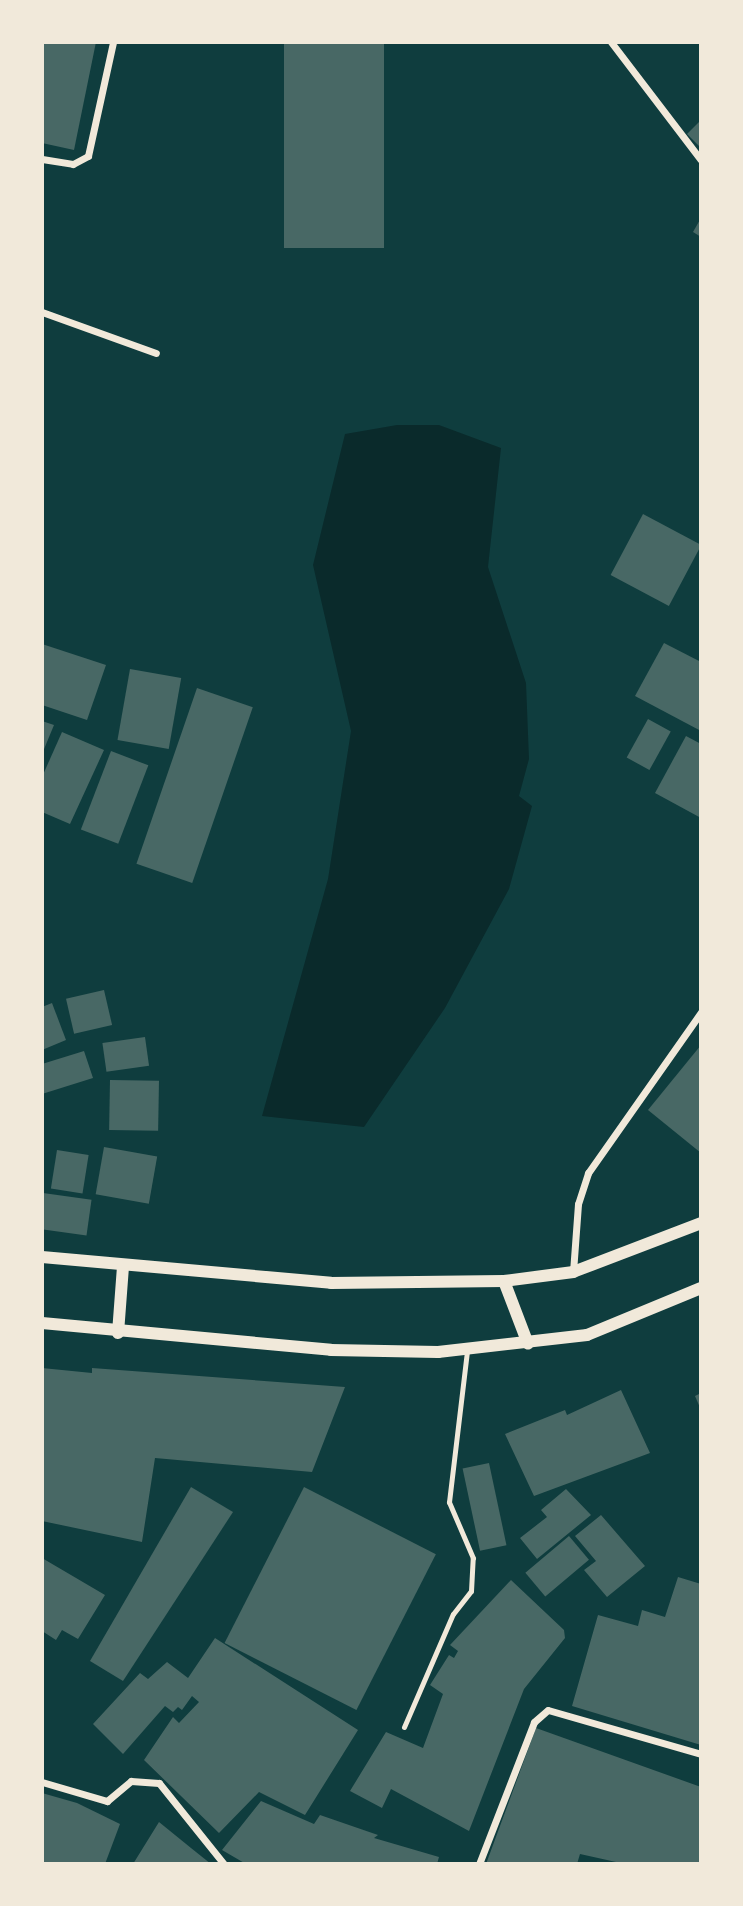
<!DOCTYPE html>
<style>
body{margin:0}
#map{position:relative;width:743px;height:1906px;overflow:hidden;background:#0f3d3e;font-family:Arial,sans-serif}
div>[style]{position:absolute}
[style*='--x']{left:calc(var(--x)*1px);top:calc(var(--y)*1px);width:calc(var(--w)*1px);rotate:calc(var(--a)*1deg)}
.water>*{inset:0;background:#0a2a2b}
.building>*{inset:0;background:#486865;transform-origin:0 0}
.service>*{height:5px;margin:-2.5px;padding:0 2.5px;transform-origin:2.5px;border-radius:2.5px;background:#f1e9da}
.minor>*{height:7px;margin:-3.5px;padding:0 3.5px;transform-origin:3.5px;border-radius:3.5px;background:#f1e9da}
.tertiary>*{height:12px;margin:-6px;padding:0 6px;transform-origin:6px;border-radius:6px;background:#f1e9da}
span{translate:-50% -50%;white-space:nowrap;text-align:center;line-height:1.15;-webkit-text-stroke:5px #f1e9da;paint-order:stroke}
.frame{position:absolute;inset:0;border:44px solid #f1e9da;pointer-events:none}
</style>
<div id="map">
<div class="water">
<div style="clip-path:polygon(397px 425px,439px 425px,501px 448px,488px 567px,526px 683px,529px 759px,519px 796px,532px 806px,509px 889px,445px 1008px,364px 1127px,262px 1116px,328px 879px,351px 731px,313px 565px,345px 434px)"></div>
</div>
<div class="building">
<div style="clip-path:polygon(42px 42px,96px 42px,74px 150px,42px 143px)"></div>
<div style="left:284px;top:42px;width:100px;height:206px"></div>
<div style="clip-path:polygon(701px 120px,701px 148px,687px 134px)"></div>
<div style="clip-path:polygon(701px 218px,701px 237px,693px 232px)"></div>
<div style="left:643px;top:514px;width:66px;height:69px;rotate:28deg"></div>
<div style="clip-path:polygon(664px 643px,701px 662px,701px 731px,635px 696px)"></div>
<div style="clip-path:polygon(42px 644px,106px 665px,87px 720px,42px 705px)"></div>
<div style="left:130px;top:669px;width:52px;height:72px;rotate:10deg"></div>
<div style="left:197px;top:688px;width:59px;height:186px;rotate:19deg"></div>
<div style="left:648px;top:719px;width:26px;height:44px;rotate:29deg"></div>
<div style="clip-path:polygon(42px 721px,54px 725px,42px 754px)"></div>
<div style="clip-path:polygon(62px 732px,104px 750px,70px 824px,42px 812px,42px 777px)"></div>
<div style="clip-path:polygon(686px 736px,701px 744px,701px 818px,655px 793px)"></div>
<div style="left:111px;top:751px;width:40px;height:84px;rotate:21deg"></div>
<div style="left:104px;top:990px;width:36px;height:39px;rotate:77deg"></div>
<div style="clip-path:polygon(52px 1003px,66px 1040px,42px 1050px,42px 1007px)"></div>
<div style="left:145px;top:1037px;width:29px;height:43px;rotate:82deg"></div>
<div style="clip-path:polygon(701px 1045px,701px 1153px,648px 1110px)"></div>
<div style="clip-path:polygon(84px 1051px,93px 1078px,42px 1094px,42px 1064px)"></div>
<div style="left:110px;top:1080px;width:49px;height:50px;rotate:1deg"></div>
<div style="left:104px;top:1147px;width:54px;height:48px;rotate:10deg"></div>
<div style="left:57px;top:1150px;width:32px;height:39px;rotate:9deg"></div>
<div style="left:43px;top:1193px;width:49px;height:36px;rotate:8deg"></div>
<div style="clip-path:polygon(42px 1368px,92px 1373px,92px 1368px,345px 1387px,312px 1472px,155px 1458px,142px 1542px,42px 1521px)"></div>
<div style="clip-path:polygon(621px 1390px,650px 1453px,534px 1496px,505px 1434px,565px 1410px,567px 1415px)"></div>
<div style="clip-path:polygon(701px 1393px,701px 1410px,695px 1396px)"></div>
<div style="left:489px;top:1463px;width:84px;height:27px;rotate:78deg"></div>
<div style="clip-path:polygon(191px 1487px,233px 1512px,123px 1681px,90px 1661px)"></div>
<div style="left:304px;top:1487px;width:148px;height:175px;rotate:27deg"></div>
<div style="clip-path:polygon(566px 1489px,591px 1515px,537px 1559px,520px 1538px,547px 1517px,541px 1510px)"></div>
<div style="clip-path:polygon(601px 1515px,645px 1566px,607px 1597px,584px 1570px,596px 1561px,575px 1536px)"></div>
<div style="left:569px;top:1536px;width:31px;height:57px;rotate:50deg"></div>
<div style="clip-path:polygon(42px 1558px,105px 1595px,78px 1639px,62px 1630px,56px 1640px,42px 1631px)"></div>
<div style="clip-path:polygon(678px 1577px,701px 1584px,701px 1745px,572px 1706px,598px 1615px,638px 1626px,642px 1610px,665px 1617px)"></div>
<div style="clip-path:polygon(511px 1580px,564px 1630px,565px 1638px,524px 1689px,469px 1831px,391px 1789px,382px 1808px,350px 1791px,386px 1732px,423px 1748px,443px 1694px,430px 1685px,449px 1655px,454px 1658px,458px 1651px,450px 1645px)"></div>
<div style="clip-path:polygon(215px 1638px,358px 1730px,305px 1815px,259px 1792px,219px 1833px,144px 1760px,173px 1717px,179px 1723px,199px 1702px,192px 1696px,182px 1710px,178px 1707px,173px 1712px,165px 1706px,123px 1754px,93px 1724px,140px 1673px,148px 1679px,167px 1662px,188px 1678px)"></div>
<div style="clip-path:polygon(536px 1728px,701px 1787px,701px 1864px,625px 1864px,580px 1854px,577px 1864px,486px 1864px)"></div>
<div style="clip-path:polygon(42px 1793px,77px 1803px,120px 1824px,105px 1864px,42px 1864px)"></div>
<div style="clip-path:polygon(261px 1801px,314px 1824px,320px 1815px,378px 1835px,374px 1838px,439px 1857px,437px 1864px,246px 1864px,222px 1850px)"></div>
<div style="clip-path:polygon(159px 1822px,191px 1848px,211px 1864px,133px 1864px)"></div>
</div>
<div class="service">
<div style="--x:404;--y:1727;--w:123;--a:-66.6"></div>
<div style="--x:453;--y:1614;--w:29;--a:-52"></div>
<div style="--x:471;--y:1591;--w:33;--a:-87"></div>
<div style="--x:473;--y:1558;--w:61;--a:-113.2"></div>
<div style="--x:449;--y:1502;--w:152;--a:-83.2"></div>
</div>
<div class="minor">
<div style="--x:611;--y:42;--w:148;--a:52.7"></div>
<div style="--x:42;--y:159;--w:31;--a:9"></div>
<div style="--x:73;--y:164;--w:17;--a:-28"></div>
<div style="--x:88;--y:156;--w:117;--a:-77.6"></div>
<div style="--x:42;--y:312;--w:121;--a:19.8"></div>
<div style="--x:573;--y:1272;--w:68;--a:-85.8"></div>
<div style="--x:578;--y:1204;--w:33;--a:-72"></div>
<div style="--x:588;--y:1173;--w:197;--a:-54.9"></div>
<div style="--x:42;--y:1782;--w:68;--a:16.3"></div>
<div style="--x:107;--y:1801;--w:31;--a:-40"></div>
<div style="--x:131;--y:1781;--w:28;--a:4"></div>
<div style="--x:159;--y:1783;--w:104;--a:51.3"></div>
<div style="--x:479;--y:1864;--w:152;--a:-68.8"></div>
<div style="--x:534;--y:1722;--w:18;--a:-41"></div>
<div style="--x:548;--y:1710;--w:159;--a:16"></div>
</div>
<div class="tertiary">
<div style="--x:42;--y:1257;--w:290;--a:5.1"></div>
<div style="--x:331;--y:1283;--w:173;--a:-0.7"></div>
<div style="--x:504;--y:1281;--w:70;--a:-7.4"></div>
<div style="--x:573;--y:1272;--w:137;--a:-20.9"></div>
<div style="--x:504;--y:1281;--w:67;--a:69.1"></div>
<div style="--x:42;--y:1323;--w:290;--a:5.3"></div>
<div style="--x:331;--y:1350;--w:107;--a:1.1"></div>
<div style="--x:438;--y:1352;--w:150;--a:-6.5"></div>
<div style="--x:587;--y:1335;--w:123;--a:-22.4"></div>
<div style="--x:118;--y:1333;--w:67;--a:-85.7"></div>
</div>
<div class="frame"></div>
</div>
